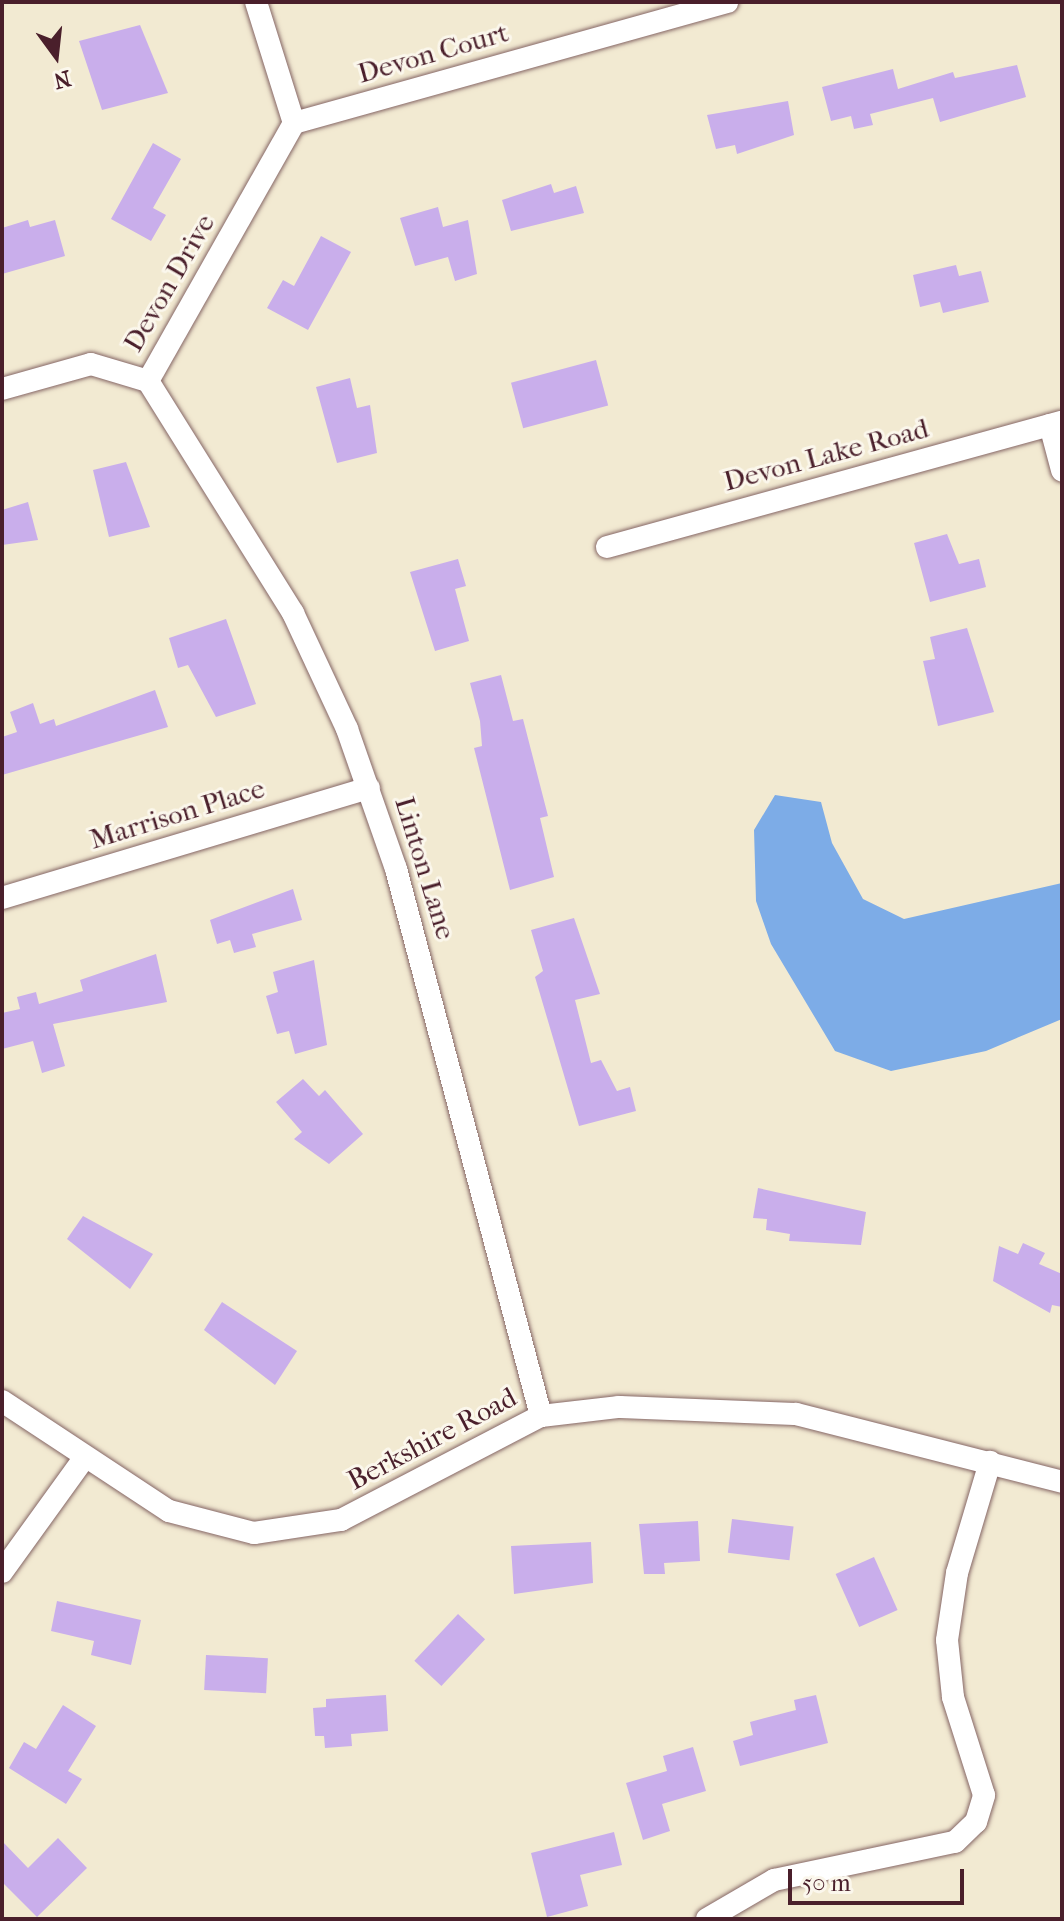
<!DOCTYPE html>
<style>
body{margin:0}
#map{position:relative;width:1064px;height:1921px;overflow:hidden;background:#f2ead2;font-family:"IM FELL French Canon",serif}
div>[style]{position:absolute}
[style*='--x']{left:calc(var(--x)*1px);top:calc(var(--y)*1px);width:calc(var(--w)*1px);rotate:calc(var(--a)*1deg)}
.water>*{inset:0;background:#7dace7}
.building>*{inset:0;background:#c9aeeb;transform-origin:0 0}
.roads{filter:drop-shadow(0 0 2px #856665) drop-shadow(0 0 2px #856665)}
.street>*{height:22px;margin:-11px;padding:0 11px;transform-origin:11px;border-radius:11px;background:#fff}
span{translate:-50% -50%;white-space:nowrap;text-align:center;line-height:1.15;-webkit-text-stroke:6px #fbf7ec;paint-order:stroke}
.street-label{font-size:28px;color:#4a1f2b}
.frame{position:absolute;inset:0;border:4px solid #4a1f2b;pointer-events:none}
.north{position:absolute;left:16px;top:16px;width:80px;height:80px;-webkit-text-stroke:6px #fbf7ec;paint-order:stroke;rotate:165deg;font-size:22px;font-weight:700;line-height:32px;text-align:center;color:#4a1f2b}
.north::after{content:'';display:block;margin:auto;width:28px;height:36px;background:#4a1f2b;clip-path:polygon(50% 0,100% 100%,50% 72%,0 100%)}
.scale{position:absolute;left:788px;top:1869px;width:176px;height:36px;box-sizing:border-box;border:4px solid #4a1f2b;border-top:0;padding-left:10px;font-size:24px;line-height:28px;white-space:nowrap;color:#4a1f2b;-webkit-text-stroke:6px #fbf7ec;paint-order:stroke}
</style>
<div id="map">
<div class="water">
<div style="clip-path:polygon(775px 795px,821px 802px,832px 843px,863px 899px,904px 919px,1062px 883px,1062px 1019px,986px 1051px,891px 1071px,835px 1051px,771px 944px,756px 901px,754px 830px)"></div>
</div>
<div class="building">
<div style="clip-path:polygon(140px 25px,168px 93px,102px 110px,79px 41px)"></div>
<div style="clip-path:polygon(1017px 65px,1026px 97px,940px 122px,933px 98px,870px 114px,873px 125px,854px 129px,851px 116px,831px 121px,822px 87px,893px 69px,898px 89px,953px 72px,955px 78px)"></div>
<div style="clip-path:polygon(788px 101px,794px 135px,737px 154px,735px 145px,716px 149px,707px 115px)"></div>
<div style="clip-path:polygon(153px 143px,181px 159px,153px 208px,166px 215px,151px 241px,111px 219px)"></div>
<div style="clip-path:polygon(551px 184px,554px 193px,576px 186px,584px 213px,511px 231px,502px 200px)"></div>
<div style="clip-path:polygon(438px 207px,443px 227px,468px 220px,477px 274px,455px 281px,448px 257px,415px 266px,400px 218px)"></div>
<div style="clip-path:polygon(28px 220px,30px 227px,55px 220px,65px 256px,2px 274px,2px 228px)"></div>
<div style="clip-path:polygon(321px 236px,351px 252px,308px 330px,267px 308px,283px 280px,294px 286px)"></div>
<div style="clip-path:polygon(956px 265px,959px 276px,981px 271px,989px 302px,943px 313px,940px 302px,920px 307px,913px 275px)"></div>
<div style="left:596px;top:360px;width:47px;height:88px;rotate:75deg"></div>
<div style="clip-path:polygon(350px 378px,357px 408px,370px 405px,377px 453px,337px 463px,316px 387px)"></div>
<div style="clip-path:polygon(126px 462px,150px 527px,109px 537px,93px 470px)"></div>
<div style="clip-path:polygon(28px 502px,38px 540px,2px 545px,2px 510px)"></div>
<div style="clip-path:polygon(947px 534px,959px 564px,979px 559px,986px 587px,930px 602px,914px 543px)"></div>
<div style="clip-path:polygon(458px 559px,466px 586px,455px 589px,469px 641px,435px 651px,410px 572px)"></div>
<div style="clip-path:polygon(226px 619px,256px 704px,216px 717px,188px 665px,178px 668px,169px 638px)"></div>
<div style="clip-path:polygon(967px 628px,994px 712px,938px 726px,923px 661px,935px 659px,930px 637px)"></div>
<div style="clip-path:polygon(501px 675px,513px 721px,523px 719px,548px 816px,540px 818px,554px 877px,510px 890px,474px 748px,482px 746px,480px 721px,470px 683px)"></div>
<div style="clip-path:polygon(155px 690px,168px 727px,2px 775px,2px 737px,17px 732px,10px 712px,33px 703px,40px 724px,54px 719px,56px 726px)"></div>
<div style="clip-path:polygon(293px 889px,302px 920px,252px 934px,256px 947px,234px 953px,230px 940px,217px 944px,210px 920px)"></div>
<div style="clip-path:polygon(574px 918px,600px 994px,575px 1000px,591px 1063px,601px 1060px,617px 1091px,630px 1087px,636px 1111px,579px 1126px,535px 977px,543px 971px,531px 930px)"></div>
<div style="clip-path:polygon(156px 954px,167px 1002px,53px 1024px,65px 1066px,42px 1073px,33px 1041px,2px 1049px,2px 1013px,20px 1009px,17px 997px,36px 992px,39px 1004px,83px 991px,80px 980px)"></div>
<div style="clip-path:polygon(314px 960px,327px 1045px,295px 1054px,289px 1031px,277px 1034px,266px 996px,278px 992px,273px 972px)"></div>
<div style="clip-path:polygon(303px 1079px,319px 1096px,325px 1090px,363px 1134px,329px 1164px,294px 1139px,302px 1132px,276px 1102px)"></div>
<div style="clip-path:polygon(758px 1188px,866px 1212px,861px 1245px,789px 1241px,790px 1234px,766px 1230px,767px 1219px,753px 1218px)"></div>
<div style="clip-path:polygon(83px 1216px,153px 1254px,130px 1289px,67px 1239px)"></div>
<div style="clip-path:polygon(1023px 1243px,1045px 1253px,1039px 1264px,1062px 1274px,1062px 1307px,1052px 1305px,1050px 1313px,993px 1281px,999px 1246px,1018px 1254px)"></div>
<div style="clip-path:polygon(222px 1302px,297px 1351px,275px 1385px,204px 1330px)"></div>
<div style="left:732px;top:1519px;width:62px;height:34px;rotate:7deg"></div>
<div style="clip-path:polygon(698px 1521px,700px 1561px,664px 1563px,665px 1574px,644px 1574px,639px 1524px)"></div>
<div style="clip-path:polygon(591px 1542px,593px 1583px,514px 1594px,511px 1546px)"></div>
<div style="left:874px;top:1557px;width:58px;height:42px;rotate:66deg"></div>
<div style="clip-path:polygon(57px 1601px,141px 1620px,131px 1665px,91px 1655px,94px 1641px,51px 1631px)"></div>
<div style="left:458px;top:1614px;width:37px;height:64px;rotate:43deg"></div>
<div style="left:206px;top:1655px;width:62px;height:35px;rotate:3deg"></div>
<div style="clip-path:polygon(386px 1695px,388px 1731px,351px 1734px,352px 1746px,325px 1748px,324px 1736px,315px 1736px,313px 1708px,326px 1707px,326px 1699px)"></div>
<div style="clip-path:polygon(816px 1695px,828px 1743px,740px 1766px,733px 1741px,753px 1735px,750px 1722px,796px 1710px,794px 1700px)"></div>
<div style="clip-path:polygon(63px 1705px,96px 1726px,68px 1771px,82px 1779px,66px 1804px,9px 1768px,24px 1742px,36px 1749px)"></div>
<div style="clip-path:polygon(693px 1747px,706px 1791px,662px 1804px,670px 1831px,643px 1840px,626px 1783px,667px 1771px,663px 1756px)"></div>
<div style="clip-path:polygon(614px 1832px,622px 1865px,580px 1875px,588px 1906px,547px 1917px,531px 1853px)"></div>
<div style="clip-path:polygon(58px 1838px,87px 1868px,37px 1917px,2px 1882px,2px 1841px,28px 1868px)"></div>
</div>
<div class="roads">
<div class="street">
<div style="--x:256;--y:2;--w:127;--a:72.6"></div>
<div style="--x:294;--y:123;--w:450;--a:-15.6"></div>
<div style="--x:148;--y:381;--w:296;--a:-60.5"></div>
<div style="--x:2;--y:389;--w:92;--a:-15.7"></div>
<div style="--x:91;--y:364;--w:59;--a:16.6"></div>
<div style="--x:148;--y:381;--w:274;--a:58"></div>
<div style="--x:293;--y:613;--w:128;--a:65"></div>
<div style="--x:347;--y:729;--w:148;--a:70.7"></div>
<div style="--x:396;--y:869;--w:566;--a:75.15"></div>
<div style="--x:1050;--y:425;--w:47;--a:75.1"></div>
<div style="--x:607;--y:547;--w:472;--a:-15.4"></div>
<div style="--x:2;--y:898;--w:383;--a:-16.7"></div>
<div style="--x:2;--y:1401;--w:200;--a:33.4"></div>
<div style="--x:169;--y:1511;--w:88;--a:14.5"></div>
<div style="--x:254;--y:1533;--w:88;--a:-8.5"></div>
<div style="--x:341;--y:1520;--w:225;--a:-27.5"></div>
<div style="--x:541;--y:1416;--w:79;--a:-6.6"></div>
<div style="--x:619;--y:1407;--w:177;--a:2.3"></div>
<div style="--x:796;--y:1414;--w:275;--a:14.3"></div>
<div style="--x:2;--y:1572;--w:142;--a:-54.2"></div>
<div style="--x:707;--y:1919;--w:78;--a:-30.2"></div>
<div style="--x:774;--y:1880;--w:185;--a:-11.9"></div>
<div style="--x:955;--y:1842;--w:29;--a:-44"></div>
<div style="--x:976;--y:1822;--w:28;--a:-73"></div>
<div style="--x:984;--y:1795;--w:103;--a:-107.6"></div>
<div style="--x:953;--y:1697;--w:57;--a:-96"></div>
<div style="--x:947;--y:1640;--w:68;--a:-81.5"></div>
<div style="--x:957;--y:1573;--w:116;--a:-73.4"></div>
</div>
</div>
<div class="street-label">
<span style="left:433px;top:53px;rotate:-16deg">Devon Court</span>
<span style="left:169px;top:283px;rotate:-60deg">Devon Drive</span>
<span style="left:826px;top:455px;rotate:-15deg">Devon Lake Road</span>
<span style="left:177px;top:814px;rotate:-17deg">Marrison Place</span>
<span style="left:425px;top:868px;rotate:73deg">Linton Lane</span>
<span style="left:432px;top:1439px;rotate:-28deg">Berkshire Road</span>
</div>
<div class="frame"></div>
<div class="north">N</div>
<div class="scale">50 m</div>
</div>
